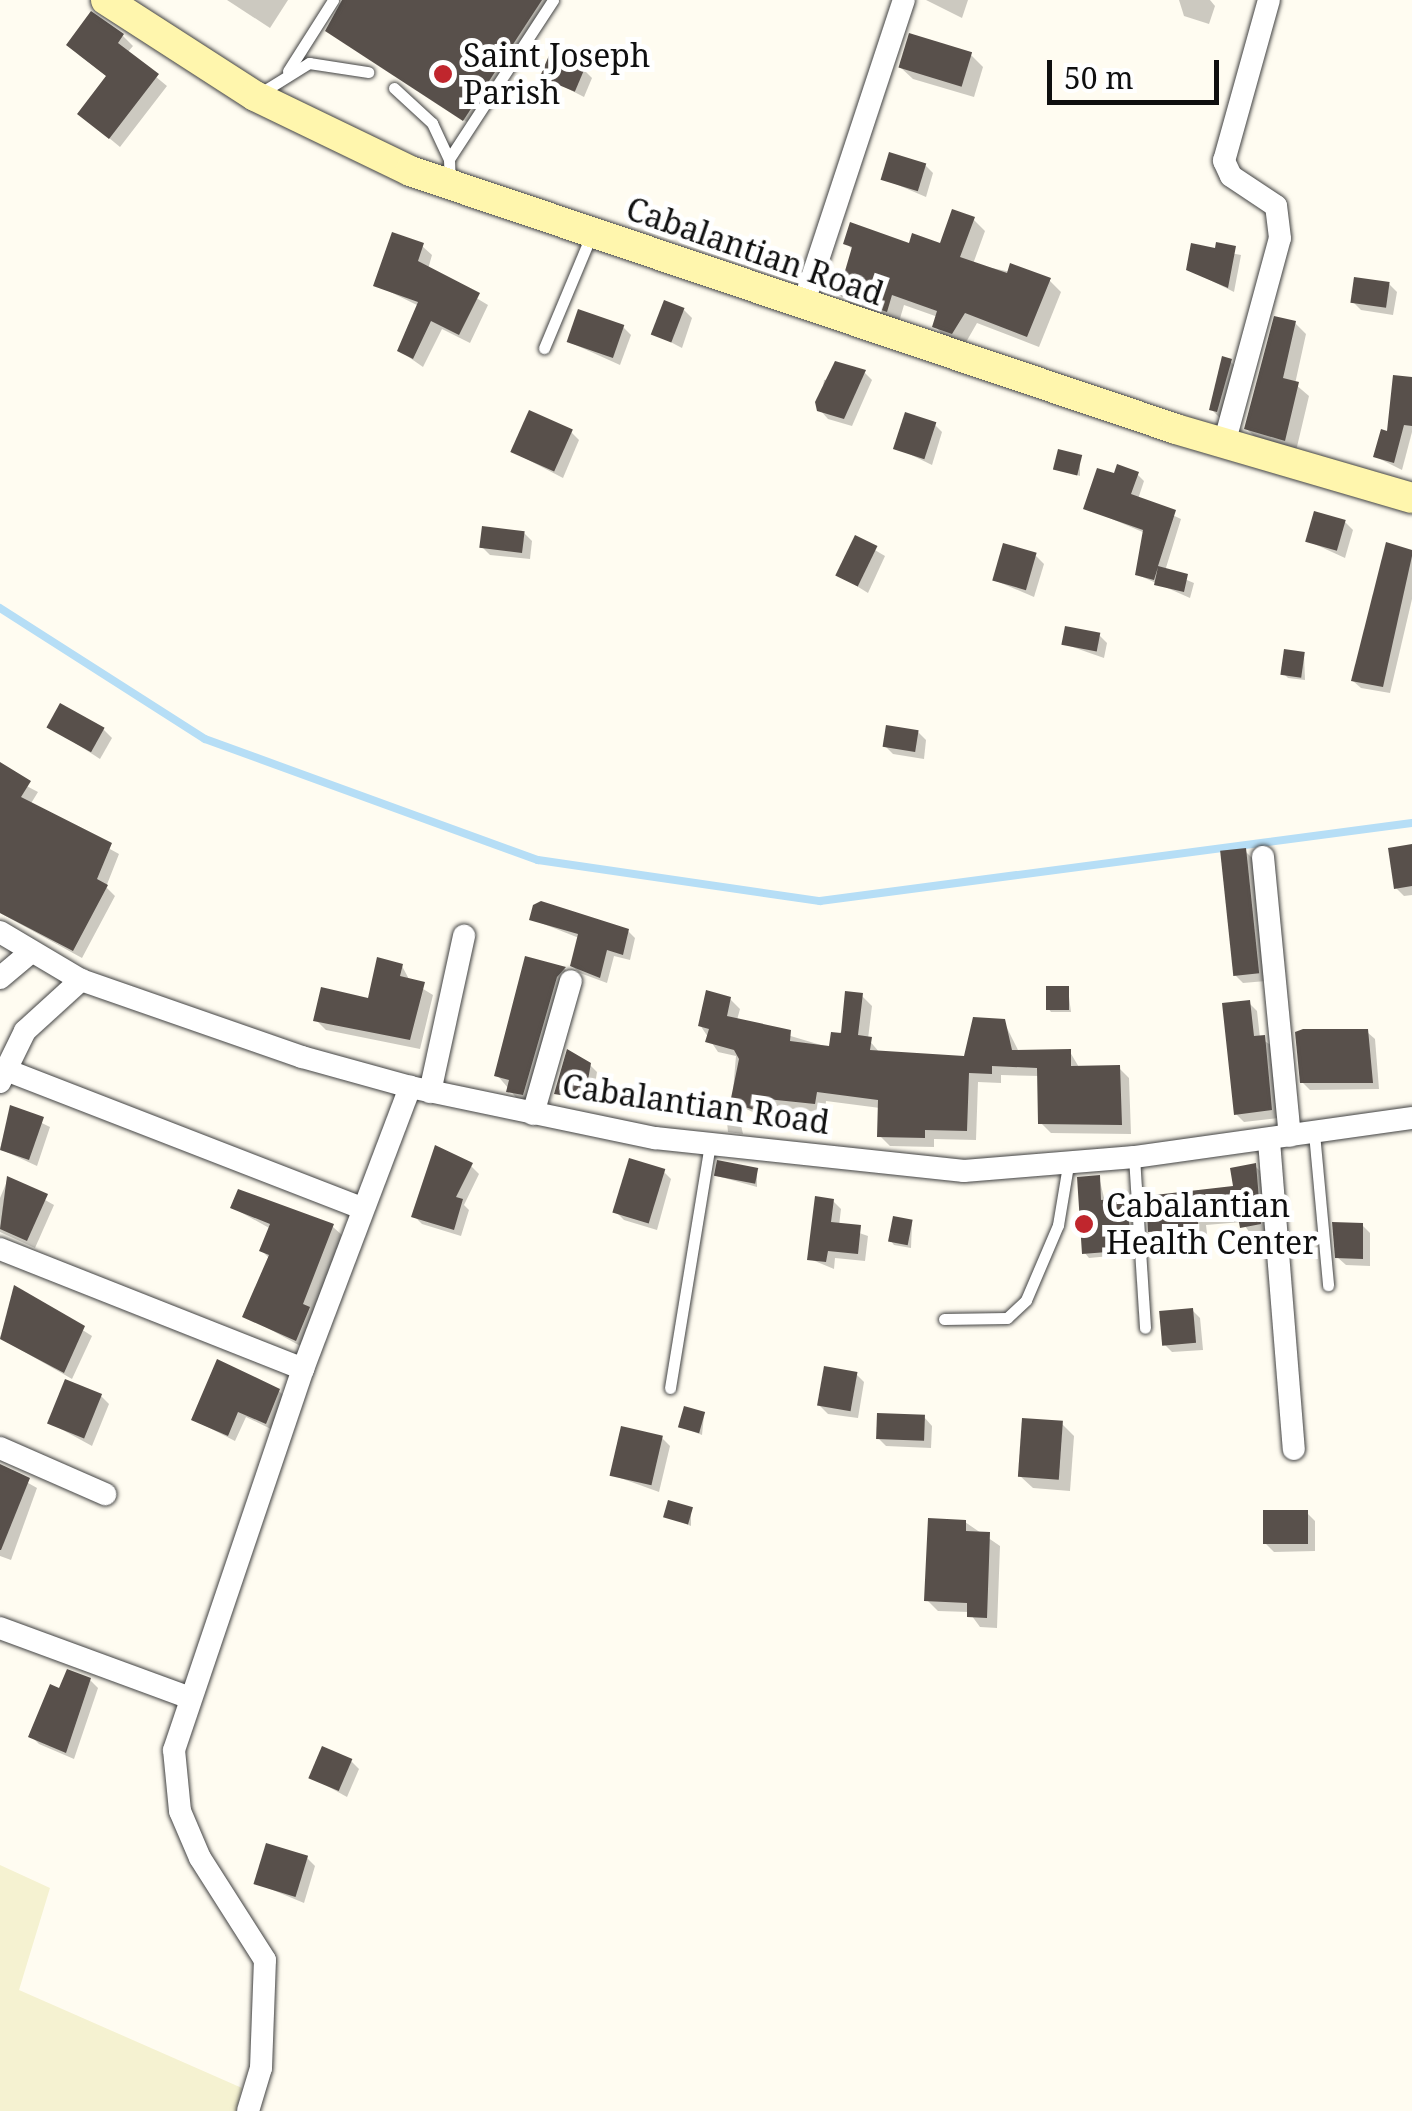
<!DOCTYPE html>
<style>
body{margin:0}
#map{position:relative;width:1412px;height:2111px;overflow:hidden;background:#fffcf1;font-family:"Noto Serif",serif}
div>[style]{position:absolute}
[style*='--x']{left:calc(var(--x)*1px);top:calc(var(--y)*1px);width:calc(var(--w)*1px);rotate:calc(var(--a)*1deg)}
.farmland>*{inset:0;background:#f5f2d1}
.shadow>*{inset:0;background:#0003}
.stream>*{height:8px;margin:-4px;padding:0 4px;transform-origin:4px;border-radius:4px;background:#b6def6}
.building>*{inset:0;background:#58504b;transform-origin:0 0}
.roads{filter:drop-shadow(0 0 2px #424242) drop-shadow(0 0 2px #424242)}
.lane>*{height:11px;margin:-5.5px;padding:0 5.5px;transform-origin:5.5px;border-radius:5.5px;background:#fff}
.street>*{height:22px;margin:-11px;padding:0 11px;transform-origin:11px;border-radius:11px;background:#fff}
.secondary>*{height:30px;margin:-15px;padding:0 15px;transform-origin:15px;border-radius:15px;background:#fff6ad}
.dots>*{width:28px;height:28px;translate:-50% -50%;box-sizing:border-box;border:5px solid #fff;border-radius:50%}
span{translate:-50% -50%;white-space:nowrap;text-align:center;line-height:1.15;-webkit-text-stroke:10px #fff;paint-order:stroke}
.poi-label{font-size:32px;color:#0f0f0f}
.left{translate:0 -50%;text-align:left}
.street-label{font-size:32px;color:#0f0f0f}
.scale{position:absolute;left:1047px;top:60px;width:172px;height:45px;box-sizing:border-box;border:5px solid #0f0f0f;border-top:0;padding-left:12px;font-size:30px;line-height:35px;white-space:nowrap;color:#0f0f0f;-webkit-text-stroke:8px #fff;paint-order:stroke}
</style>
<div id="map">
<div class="farmland">
<div style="clip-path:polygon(0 1865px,50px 1888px,19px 1990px,242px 2088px,236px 2111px,0 2111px)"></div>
</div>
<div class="shadow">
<div style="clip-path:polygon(227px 0,288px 0,270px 28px)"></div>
<div style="clip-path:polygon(343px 0,547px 0,467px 122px,331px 34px)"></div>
<div style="clip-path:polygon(926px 0,968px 0,962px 18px)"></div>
<div style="clip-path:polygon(1179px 0,1210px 0,1215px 6px,1209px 24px,1184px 16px)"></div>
<div style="clip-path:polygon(123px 36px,133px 46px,127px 53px,167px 86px,120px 147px,80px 114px,108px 77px,79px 55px)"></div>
<div style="clip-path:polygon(970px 54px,983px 67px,974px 97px,913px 79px,900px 67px)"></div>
<div style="clip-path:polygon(584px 70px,592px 78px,584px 97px,543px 76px)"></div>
<div style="clip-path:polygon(925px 165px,933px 173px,926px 197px,884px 179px)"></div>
<div style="clip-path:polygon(973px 219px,985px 231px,973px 264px,1049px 280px,1061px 292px,1039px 347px,977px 323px,965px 344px,946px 338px,935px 326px,938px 317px,904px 305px,899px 322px,852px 306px,840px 295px,854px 251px,846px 243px,941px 246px)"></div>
<div style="clip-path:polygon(422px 246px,432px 255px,428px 269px,488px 305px,470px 343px,442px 329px,423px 367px,400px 351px,419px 306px,376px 285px)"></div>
<div style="clip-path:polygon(1193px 246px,1241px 255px,1234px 292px,1188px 269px)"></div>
<div style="clip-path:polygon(1389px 284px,1397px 292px,1393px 315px,1361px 310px,1353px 302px)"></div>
<div style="clip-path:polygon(684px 310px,692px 318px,682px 348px,655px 334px)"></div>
<div style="clip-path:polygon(1295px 323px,1306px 334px,1295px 384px,1309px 396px,1296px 451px,1258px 440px,1246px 428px)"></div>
<div style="clip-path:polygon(623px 327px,631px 335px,620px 365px,569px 342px)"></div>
<div style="clip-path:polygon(1230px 361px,1238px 369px,1220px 418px,1212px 410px)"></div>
<div style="clip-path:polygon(864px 372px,872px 380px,852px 426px,828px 419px,820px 410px,824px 380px)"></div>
<div style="clip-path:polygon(1412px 380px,1412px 432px,1402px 470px,1376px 457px)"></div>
<div style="clip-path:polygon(934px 424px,942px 432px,932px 465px,897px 448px)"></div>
<div style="clip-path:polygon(571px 432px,579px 440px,563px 478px,513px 452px)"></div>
<div style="clip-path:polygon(1080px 457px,1080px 476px,1056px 468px)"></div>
<div style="clip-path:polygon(1137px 474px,1144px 481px,1138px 499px,1181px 519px,1165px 571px,1194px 583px,1190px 598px,1138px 575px,1145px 533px,1086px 508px,1115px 476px)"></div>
<div style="clip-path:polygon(1345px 522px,1353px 530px,1345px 558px,1308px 541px)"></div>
<div style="clip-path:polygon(524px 533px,532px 541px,530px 559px,490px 555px,482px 547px)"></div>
<div style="clip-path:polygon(856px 539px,885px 556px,868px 593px,839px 575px)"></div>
<div style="clip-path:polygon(1412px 552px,1412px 599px,1390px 693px,1361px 688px,1353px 681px)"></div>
<div style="clip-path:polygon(1036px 556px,1044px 564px,1034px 597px,994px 580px)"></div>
<div style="clip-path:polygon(1099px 635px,1107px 643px,1104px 658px,1064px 644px)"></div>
<div style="clip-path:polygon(1304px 654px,1305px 680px,1288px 678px,1284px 674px)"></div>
<div style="clip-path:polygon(49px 726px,104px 730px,112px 738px,100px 759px)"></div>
<div style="clip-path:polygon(918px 732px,926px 740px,924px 759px,893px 754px,885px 746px)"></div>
<div style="clip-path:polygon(0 772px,38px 792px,30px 805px,119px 854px,106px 887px,115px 896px,82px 958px,0 913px)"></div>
<div style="clip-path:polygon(1412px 847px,1412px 895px,1404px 896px,1396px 888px)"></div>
<div style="clip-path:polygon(1245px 851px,1253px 859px,1266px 981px,1243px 983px,1235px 975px)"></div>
<div style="clip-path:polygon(531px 919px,628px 931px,635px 938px,630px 960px,614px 956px,607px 983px,580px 973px,572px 966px,579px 938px)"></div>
<div style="clip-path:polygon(527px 959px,565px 969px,575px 980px,534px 1105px,520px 1102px,497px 1075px)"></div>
<div style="clip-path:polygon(402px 966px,410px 981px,433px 995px,420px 1049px,326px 1030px,316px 1020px,370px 1001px)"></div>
<div style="clip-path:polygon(1068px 989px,1071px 1012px,1051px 1012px,1048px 1008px)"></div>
<div style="clip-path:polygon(862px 996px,872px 1006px,868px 1039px,880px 1053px,966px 1058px,1004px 1022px,1019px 1052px,1070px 1052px,1080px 1069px,1119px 1068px,1129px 1078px,1131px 1134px,1051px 1133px,1041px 1123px,1040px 1076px,1001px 1075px,1001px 1083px,978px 1082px,976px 1140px,934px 1139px,934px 1147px,890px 1146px,880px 1136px,880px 1108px,826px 1101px,825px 1113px,768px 1106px,765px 1118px,732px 1102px,736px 1056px,718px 1052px,700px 1025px,730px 999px,740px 1009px,737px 1020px,831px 1048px)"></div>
<div style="clip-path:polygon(1249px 1003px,1257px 1011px,1260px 1038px,1272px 1046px,1279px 1118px,1244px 1122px,1236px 1114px)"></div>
<div style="clip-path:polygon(1367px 1032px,1375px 1039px,1379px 1089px,1310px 1090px,1302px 1082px)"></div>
<div style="clip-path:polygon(590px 1065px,597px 1072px,595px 1084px,614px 1094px,611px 1108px,557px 1093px)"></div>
<div style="clip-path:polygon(11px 1108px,50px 1127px,37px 1166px,0 1149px)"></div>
<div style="clip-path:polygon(727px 1122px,741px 1125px,743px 1134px,728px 1132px)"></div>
<div style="clip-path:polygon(471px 1166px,479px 1174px,464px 1205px,469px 1210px,461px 1236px,422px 1224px,414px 1216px)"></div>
<div style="clip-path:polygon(1255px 1166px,1265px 1176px,1270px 1234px,1253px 1237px,1242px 1222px,1206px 1225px,1209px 1250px,1177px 1253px,1151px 1231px,1236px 1188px)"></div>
<div style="clip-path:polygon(663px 1171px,671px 1179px,657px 1230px,624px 1220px,616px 1212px)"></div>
<div style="clip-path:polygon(757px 1171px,757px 1187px,717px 1176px)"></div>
<div style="clip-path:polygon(1099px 1177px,1105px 1202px,1131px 1205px,1133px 1237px,1110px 1239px,1111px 1256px,1089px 1258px,1084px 1252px)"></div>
<div style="clip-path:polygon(8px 1179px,54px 1205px,35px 1248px,0 1232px,0 1198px)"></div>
<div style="clip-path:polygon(833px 1201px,841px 1209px,839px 1226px,868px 1236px,865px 1261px,835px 1258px,834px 1269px,810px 1259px)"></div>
<div style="clip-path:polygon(233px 1208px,333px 1227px,343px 1236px,306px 1349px,245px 1316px,270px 1259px,262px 1251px,271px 1229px)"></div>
<div style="clip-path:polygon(912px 1223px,911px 1248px,894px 1245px,891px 1241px)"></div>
<div style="clip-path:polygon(1362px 1225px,1370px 1233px,1370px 1266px,1346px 1265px,1337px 1257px)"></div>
<div style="clip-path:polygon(16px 1288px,92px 1336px,72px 1379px,0 1338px)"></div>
<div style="clip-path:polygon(1192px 1310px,1200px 1318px,1203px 1350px,1172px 1352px,1164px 1344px)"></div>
<div style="clip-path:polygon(856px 1374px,864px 1382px,858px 1418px,828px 1414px,820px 1406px)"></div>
<div style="clip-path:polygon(279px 1391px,286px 1398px,273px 1430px,246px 1417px,235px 1441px,194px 1420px)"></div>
<div style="clip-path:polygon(101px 1396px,109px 1404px,92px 1446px,50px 1423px)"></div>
<div style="clip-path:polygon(704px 1415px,702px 1435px,681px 1427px)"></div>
<div style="clip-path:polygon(924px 1417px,932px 1426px,931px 1448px,886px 1446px,878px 1438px)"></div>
<div style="clip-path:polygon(1061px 1423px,1074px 1436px,1070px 1491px,1033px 1488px,1020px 1476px)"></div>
<div style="clip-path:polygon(662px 1438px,670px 1446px,659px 1492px,612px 1475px)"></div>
<div style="clip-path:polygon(0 1467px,37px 1488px,11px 1560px,0 1556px)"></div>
<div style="clip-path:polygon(691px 1509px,691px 1526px,666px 1516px)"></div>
<div style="clip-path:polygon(1307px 1513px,1315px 1521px,1315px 1551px,1274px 1552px,1266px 1544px)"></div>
<div style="clip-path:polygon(965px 1522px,1000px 1546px,997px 1628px,980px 1627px,969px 1612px,938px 1611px,927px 1600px)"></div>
<div style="clip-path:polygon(90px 1680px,98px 1688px,74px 1759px,39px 1744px,31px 1736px)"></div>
<div style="clip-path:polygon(351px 1761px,359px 1769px,347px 1797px,311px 1777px)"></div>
<div style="clip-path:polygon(307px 1858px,315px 1866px,304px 1903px,256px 1883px)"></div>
</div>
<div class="stream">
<div style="--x:0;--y:608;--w:243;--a:32.6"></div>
<div style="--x:205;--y:739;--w:354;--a:20"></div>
<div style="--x:538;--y:860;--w:285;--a:8.3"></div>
<div style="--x:820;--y:901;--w:597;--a:-7.51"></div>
</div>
<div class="building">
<div style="clip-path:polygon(342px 0,542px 0,463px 121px,325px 31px)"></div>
<div style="clip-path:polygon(91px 11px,124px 34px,118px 43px,159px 74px,109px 139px,77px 114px,106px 76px,66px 45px)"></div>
<div style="left:909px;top:33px;width:66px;height:36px;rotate:17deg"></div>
<div style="left:550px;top:53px;width:38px;height:26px;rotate:23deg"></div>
<div style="left:889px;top:152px;width:39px;height:29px;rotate:17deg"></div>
<div style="clip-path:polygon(952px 209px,975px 217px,960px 257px,1007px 273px,1010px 263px,1051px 278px,1027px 337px,965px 313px,952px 334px,932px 327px,937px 311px,892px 295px,887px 312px,838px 295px,852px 247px,843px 244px,850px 222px,909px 243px,912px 233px,940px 243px)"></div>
<div style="clip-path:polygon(392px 232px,424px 243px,418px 261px,480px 293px,459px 335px,431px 321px,413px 359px,397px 351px,418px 302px,373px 286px)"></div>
<div style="clip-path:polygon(1216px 242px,1236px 246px,1228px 288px,1186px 270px,1191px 243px,1215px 248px)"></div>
<div style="left:1354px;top:277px;width:36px;height:26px;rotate:8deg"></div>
<div style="left:664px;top:300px;width:22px;height:37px;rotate:21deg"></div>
<div style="left:578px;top:309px;width:49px;height:35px;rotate:19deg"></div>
<div style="clip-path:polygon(1274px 316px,1296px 321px,1283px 378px,1299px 382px,1285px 441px,1244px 429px)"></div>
<div style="clip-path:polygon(1222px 356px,1232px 359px,1217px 412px,1209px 410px)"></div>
<div style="clip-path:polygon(835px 361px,866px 370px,844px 419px,817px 411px,815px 402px)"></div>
<div style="clip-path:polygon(1393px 375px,1412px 377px,1412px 426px,1404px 425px,1394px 463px,1373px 457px,1381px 429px,1387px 431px)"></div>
<div style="left:529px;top:410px;width:48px;height:46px;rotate:24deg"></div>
<div style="left:905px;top:412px;width:33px;height:39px;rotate:18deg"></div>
<div style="left:1058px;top:449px;width:25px;height:21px;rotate:14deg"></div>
<div style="clip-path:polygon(1117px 464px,1139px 472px,1131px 494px,1176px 510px,1158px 566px,1188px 574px,1184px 592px,1154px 585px,1158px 567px,1154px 580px,1135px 575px,1143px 530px,1083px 509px,1097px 468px,1114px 473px)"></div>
<div style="left:1314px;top:511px;width:33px;height:32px;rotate:16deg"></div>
<div style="left:482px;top:526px;width:43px;height:22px;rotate:7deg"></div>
<div style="left:855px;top:535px;width:25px;height:45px;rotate:26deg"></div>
<div style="clip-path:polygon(1386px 542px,1412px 550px,1412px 556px,1383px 687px,1351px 681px)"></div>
<div style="left:1003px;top:543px;width:35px;height:39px;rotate:16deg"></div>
<div style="left:1065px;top:626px;width:36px;height:19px;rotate:11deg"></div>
<div style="left:1284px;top:649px;width:21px;height:26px;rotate:8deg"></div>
<div style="left:60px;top:703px;width:51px;height:28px;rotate:29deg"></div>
<div style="left:886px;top:725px;width:33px;height:22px;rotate:9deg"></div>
<div style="clip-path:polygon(0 762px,31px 781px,21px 797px,112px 843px,97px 879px,108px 885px,73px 951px,0 913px)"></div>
<div style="clip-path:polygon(1412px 844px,1412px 886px,1394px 889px,1388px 848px)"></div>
<div style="left:1246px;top:848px;width:126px;height:26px;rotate:84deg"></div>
<div style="clip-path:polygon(541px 901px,629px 929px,623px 955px,607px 950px,600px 978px,570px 966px,578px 934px,529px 920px,533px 905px)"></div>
<div style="clip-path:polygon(525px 956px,566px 967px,557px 977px,523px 1095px,506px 1092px,509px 1080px,494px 1076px)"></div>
<div style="clip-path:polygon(377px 957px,403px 964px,400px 976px,425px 982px,410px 1040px,313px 1021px,321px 987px,368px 998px)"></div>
<div style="left:1046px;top:986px;width:23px;height:24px"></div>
<div style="clip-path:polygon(706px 990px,731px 997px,727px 1016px,791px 1030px,790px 1041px,829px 1046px,831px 1032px,841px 1033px,845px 991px,863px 993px,858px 1035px,872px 1037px,870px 1050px,964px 1056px,973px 1017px,1005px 1019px,1012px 1050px,1071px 1049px,1071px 1066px,1120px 1065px,1122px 1125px,1038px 1124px,1037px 1068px,992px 1066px,992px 1074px,969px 1073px,967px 1131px,925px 1130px,925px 1138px,877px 1137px,878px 1100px,817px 1092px,815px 1104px,758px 1098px,755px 1110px,730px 1103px,739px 1059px,734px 1050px,705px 1042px,709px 1029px,698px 1026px)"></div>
<div style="clip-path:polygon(1250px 1000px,1254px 1036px,1265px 1035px,1272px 1110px,1234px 1115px,1222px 1003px)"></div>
<div style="clip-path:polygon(1303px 1029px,1368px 1029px,1373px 1083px,1300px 1083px,1295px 1032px)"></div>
<div style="clip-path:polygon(567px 1049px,591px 1063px,588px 1080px,608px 1084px,604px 1102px,554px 1094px)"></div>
<div style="clip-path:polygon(10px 1105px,44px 1117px,29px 1160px,0 1150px)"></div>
<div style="clip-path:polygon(435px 1145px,473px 1163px,456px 1197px,463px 1199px,454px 1230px,411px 1217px)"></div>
<div style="left:629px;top:1158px;width:38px;height:57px;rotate:17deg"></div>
<div style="left:717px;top:1160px;width:42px;height:16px;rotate:11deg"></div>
<div style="clip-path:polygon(1256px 1163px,1261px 1224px,1240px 1228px,1237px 1212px,1197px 1215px,1200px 1240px,1164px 1244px,1163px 1231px,1148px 1232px,1146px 1196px,1233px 1186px,1230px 1168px)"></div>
<div style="clip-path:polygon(1100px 1175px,1101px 1200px,1127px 1198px,1130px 1233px,1106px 1235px,1107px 1252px,1082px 1254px,1077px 1177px)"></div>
<div style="clip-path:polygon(7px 1176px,48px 1194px,27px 1241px,0 1229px)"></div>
<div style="clip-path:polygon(238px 1189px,334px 1224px,303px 1304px,310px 1307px,296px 1341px,242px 1317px,269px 1255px,259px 1251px,270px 1224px,230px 1208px)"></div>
<div style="clip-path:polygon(815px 1196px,834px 1199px,831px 1222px,861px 1225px,858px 1254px,828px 1251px,826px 1262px,807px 1260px)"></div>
<div style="left:893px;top:1216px;width:20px;height:26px;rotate:11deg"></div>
<div style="clip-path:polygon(1332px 1222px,1363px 1223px,1363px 1259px,1335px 1258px)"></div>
<div style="clip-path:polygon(14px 1285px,85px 1326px,64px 1373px,0 1339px)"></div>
<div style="left:1193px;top:1308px;width:35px;height:34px;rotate:85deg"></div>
<div style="clip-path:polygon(217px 1359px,280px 1389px,266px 1424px,238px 1412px,228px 1436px,191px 1420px)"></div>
<div style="left:824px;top:1366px;width:34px;height:40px;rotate:10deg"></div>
<div style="left:65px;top:1379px;width:40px;height:48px;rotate:22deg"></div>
<div style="left:684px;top:1406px;width:22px;height:22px;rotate:16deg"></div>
<div style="left:877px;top:1413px;width:48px;height:26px;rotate:2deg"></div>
<div style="left:1022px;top:1418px;width:41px;height:59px;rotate:4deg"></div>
<div style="left:621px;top:1426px;width:43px;height:51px;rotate:13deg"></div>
<div style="clip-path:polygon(0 1464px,30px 1478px,1px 1550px,0 1550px)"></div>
<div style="left:668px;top:1500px;width:26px;height:18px;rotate:16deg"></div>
<div style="left:1308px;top:1510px;width:34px;height:45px;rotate:90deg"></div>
<div style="clip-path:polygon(928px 1518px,966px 1520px,966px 1531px,990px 1532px,987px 1618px,967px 1617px,967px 1603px,924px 1601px)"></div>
<div style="clip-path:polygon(67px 1669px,91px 1678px,66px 1753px,28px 1737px,50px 1684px,59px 1688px)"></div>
<div style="left:322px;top:1746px;width:33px;height:35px;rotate:23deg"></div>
<div style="left:266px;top:1843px;width:44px;height:43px;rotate:17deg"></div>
</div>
<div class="roads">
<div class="lane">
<div style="--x:288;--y:71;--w:84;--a:-57.6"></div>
<div style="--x:394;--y:88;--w:52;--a:42.6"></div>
<div style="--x:432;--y:123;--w:40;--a:65"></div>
<div style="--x:449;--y:159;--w:24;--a:88"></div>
<div style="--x:259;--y:94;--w:59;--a:-31.8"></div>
<div style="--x:309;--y:63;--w:60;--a:8.7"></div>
<div style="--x:449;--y:159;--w:190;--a:-56.8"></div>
<div style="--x:544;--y:348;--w:125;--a:-67.3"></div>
<div style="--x:1314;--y:1133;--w:153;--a:84.7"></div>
<div style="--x:1134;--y:1157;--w:171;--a:86.3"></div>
<div style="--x:944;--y:1319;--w:63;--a:-0.9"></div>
<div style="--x:1007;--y:1318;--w:26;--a:-43"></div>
<div style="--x:1026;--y:1300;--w:82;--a:-66.9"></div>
<div style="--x:1058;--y:1225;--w:61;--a:-80.5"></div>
<div style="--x:670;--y:1388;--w:247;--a:-80.7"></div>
</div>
<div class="street">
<div style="--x:803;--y:305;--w:321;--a:-71.7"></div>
<div style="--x:1224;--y:444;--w:213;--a:-74.8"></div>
<div style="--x:1280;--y:238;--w:32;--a:-97"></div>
<div style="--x:1276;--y:206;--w:54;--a:-146.3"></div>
<div style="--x:1231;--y:176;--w:17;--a:-115"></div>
<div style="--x:1224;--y:161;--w:167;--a:-74.4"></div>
<div style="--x:1263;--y:857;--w:280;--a:84.5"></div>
<div style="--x:0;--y:932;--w:94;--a:30.7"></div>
<div style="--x:81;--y:980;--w:234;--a:19.2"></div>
<div style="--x:302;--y:1057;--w:112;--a:15.5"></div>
<div style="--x:410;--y:1087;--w:250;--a:11.8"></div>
<div style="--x:655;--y:1138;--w:311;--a:6.1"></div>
<div style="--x:964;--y:1171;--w:171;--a:-4.7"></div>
<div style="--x:1134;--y:1157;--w:281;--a:-8"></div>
<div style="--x:0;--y:978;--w:40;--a:-40"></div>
<div style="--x:6;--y:1070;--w:382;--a:21.2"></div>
<div style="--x:0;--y:1082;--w:57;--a:-63.9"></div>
<div style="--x:25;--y:1031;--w:76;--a:-42.3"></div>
<div style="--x:430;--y:1092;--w:160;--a:-77.7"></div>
<div style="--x:533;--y:1114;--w:138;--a:-74.1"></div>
<div style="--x:1269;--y:1141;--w:309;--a:85.4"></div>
<div style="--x:0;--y:1249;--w:326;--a:21.6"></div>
<div style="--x:0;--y:1448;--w:115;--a:23.7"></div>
<div style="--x:0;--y:1628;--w:200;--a:20.2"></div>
<div style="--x:248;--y:2111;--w:45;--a:-73.2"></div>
<div style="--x:261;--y:2068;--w:108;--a:-87.9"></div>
<div style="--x:265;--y:1960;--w:121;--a:-122.5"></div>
<div style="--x:200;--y:1858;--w:51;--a:-113.1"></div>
<div style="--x:180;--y:1811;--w:61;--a:-95.6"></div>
<div style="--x:174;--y:1750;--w:402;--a:-71.3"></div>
<div style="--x:303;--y:1369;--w:302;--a:-69.2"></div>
</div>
<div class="secondary">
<div style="--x:106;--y:0;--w:177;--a:32.8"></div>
<div style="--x:255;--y:96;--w:172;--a:25.8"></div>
<div style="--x:410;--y:171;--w:808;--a:18.61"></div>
<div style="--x:1176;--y:429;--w:246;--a:16.3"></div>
</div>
</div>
<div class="dots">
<div style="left:443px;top:74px;background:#c0262d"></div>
<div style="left:1084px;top:1224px;background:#c0262d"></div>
</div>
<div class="poi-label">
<span class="left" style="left:463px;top:74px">Saint Joseph<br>Parish</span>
<span class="left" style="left:1106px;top:1224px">Cabalantian<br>Health Center</span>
</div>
<div class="street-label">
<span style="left:755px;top:251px;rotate:19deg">Cabalantian Road</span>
<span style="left:696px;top:1104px;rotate:8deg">Cabalantian Road</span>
</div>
<div class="scale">50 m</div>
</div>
